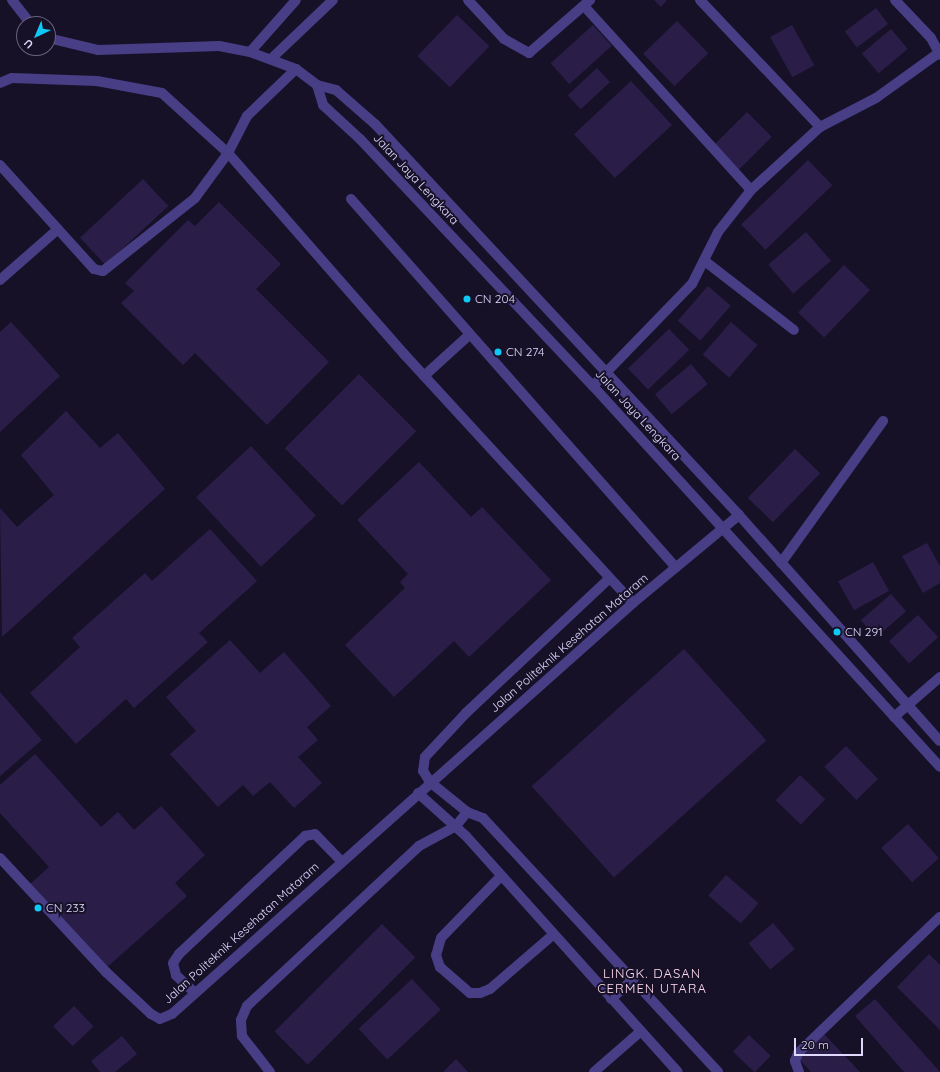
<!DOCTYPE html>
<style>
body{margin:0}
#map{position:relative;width:940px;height:1072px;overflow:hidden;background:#171128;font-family:Quicksand,sans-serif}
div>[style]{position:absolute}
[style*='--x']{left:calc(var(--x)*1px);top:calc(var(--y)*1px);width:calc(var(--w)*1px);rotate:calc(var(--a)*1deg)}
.building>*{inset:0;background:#2a1e48;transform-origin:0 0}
.lane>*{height:10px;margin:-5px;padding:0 5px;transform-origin:5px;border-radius:5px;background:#473e85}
.street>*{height:10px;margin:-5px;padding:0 5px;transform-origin:5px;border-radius:5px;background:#473e85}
.dots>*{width:11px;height:11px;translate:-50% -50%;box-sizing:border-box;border:2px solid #171128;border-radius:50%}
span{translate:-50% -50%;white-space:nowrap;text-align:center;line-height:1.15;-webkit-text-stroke:4px #171128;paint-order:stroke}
.street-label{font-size:12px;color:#e1d9fd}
.poi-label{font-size:12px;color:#e1d9fd}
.left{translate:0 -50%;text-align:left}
.neighbourhood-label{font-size:13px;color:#fedbee;letter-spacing:1px}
.north{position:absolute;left:16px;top:16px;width:40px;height:40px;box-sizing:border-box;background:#171128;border:1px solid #68617d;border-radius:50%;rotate:224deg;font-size:11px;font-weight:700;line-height:16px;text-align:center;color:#e1d9fd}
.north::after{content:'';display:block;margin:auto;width:14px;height:18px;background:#0ec8f5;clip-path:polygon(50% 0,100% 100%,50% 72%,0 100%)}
.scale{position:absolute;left:794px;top:1038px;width:69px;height:18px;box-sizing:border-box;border:2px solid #e1d9fd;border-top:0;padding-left:5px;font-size:12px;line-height:14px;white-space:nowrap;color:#e1d9fd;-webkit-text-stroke:3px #171128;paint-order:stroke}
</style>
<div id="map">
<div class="building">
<div style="clip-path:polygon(654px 0,667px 0,661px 7px)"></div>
<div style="left:876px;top:8px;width:20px;height:39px;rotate:53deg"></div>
<div style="left:457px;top:15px;width:45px;height:57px;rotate:44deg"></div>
<div style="left:677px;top:21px;width:45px;height:47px;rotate:46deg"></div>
<div style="left:593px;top:25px;width:28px;height:57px;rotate:48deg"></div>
<div style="left:792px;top:25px;width:46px;height:25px;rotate:61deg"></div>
<div style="left:891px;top:29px;width:26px;height:38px;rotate:50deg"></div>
<div style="left:597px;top:68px;width:19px;height:40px;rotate:47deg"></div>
<div style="left:631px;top:81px;width:60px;height:78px;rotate:47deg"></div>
<div style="left:747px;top:112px;width:35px;height:47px;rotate:45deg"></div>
<div style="left:808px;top:160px;width:35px;height:93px;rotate:46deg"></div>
<div style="left:143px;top:179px;width:37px;height:86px;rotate:47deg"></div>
<div style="clip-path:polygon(219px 202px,281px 264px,256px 289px,329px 362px,267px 425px,195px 353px,183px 365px,121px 303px,134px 291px,125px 283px,188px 220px,195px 226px)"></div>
<div style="left:806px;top:232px;width:38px;height:50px;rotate:49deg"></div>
<div style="left:844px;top:265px;width:36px;height:66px;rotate:44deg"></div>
<div style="left:708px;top:286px;width:30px;height:46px;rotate:41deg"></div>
<div style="clip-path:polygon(11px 322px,60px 376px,0 432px,0 332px)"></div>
<div style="left:731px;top:322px;width:35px;height:43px;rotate:41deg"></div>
<div style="left:669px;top:329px;width:29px;height:57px;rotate:46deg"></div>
<div style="left:691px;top:364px;width:26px;height:47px;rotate:50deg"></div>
<div style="left:359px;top:374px;width:81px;height:105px;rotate:45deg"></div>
<div style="clip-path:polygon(66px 411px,100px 448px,118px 433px,165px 489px,2px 637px,0 508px,17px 527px,54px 495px,21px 455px)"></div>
<div style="left:251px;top:446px;width:95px;height:75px;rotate:47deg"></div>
<div style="left:795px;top:449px;width:35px;height:68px;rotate:44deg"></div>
<div style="clip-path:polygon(419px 462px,471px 517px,482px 507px,551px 580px,469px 657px,454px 641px,394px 697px,345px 645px,405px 588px,400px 582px,408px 574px,357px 520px)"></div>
<div style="clip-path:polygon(210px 529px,257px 581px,199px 633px,208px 642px,134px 708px,126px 699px,76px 744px,30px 693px,80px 647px,72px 638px,145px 573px,152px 581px)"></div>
<div style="clip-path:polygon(927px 543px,940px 566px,940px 583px,923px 593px,902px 556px)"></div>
<div style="left:873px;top:562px;width:33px;height:40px;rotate:61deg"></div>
<div style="left:891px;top:594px;width:23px;height:40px;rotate:49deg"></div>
<div style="left:918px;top:615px;width:30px;height:39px;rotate:48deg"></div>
<div style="clip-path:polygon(230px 640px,260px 673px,284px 652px,331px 706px,307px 727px,318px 740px,298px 757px,322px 783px,294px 808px,270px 782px,253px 796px,243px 785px,218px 807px,170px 754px,196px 731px,166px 697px)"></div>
<div style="left:684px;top:649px;width:123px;height:205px;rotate:48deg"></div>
<div style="clip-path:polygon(0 692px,42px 740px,0 776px)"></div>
<div style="left:846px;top:746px;width:46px;height:30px;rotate:46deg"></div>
<div style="clip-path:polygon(35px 754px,101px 827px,118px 812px,134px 830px,161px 806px,205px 855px,175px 883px,187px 896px,105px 969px,29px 885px,49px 867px,0 813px,0 785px)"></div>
<div style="left:800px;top:775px;width:35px;height:35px;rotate:44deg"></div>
<div style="left:908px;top:824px;width:46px;height:36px;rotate:48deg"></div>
<div style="left:726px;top:875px;width:43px;height:27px;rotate:41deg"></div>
<div style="left:773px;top:923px;width:34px;height:32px;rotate:50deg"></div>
<div style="left:382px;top:924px;width:47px;height:152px;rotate:45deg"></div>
<div style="clip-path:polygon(929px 954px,940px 965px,940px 1030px,897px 987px)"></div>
<div style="left:412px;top:979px;width:42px;height:73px;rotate:47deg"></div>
<div style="clip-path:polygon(875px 999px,940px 1072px,904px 1072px,855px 1016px)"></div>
<div style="left:74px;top:1006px;width:28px;height:29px;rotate:46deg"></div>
<div style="clip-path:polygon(824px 1034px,860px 1072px,811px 1072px,798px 1058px)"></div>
<div style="left:749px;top:1035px;width:30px;height:23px;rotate:44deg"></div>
<div style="clip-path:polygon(122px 1036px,137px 1054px,115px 1072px,100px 1072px,91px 1061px)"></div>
<div style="clip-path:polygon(456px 1059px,468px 1072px,443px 1072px)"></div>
</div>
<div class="lane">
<div style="--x:0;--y:83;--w:13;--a:-23"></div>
<div style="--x:12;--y:78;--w:85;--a:2"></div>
<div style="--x:97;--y:81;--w:66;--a:10.5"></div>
<div style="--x:162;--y:93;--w:89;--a:42.3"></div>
<div style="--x:228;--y:153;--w:42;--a:-62.8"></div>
<div style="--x:247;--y:116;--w:68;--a:-43.8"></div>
<div style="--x:0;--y:165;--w:140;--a:47.9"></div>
<div style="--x:94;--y:269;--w:9;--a:13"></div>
<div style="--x:103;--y:271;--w:117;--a:-38.4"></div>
<div style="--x:195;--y:198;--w:56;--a:-53.7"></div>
<div style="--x:228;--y:153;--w:267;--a:48.8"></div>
<div style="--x:404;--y:354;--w:338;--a:47.4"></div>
<div style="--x:351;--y:199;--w:491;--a:48.6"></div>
<div style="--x:0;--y:280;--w:77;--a:-41.3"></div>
<div style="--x:424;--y:376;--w:61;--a:-42.3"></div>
<div style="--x:781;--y:563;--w:175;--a:-54.3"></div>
<div style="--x:430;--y:782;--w:13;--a:-122"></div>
<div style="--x:423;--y:771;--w:14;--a:-82"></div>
<div style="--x:425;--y:757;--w:60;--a:-47"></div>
<div style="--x:466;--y:713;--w:197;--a:-43.2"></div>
<div style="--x:0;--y:858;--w:156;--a:47.1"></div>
<div style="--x:106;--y:972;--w:62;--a:43"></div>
<div style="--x:151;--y:1014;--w:10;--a:29"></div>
<div style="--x:160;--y:1019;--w:13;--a:-23"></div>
<div style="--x:172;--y:1014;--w:618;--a:-41.72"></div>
<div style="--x:633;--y:603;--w:138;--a:-39.7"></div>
<div style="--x:501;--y:876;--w:86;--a:134.1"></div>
<div style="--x:441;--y:938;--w:18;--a:106"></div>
<div style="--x:436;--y:955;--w:13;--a:72"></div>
<div style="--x:440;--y:967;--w:40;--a:41"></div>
<div style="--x:470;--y:993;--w:10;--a:0"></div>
<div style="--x:480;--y:993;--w:11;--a:-22"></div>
<div style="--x:490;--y:989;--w:84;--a:-40.7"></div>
<div style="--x:195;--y:993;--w:26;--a:-137"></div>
<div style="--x:176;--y:975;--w:12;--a:-104"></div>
<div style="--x:173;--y:963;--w:11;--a:-56"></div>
<div style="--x:179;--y:954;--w:173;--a:-43.1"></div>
<div style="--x:305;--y:836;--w:10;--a:-11"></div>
<div style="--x:315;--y:834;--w:37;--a:46"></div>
<div style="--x:799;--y:1072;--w:12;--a:-110"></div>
<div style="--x:795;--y:1061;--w:9;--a:-69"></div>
<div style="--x:798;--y:1053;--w:197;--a:-43.8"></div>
</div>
<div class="street">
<div style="--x:12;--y:0;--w:31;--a:52"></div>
<div style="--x:468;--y:0;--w:53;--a:47.3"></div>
<div style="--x:504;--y:39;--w:29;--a:29"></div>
<div style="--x:529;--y:53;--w:81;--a:-41"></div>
<div style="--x:700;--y:0;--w:175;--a:46.6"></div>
<div style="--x:895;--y:0;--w:52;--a:46.5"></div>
<div style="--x:931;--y:38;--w:19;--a:62"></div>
<div style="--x:584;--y:6;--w:248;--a:47.8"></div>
<div style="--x:48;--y:38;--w:51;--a:13.5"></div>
<div style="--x:98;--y:50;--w:121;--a:-1.9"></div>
<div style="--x:219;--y:46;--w:32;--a:11"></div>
<div style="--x:250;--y:52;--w:49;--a:20.3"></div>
<div style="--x:296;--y:69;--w:26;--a:37"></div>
<div style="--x:317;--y:85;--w:20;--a:15"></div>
<div style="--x:336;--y:90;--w:52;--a:41.1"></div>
<div style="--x:375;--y:124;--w:534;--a:47.05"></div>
<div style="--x:739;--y:515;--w:302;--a:48.4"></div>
<div style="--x:250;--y:52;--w:69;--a:-48.5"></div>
<div style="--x:272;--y:58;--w:84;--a:-43.6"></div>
<div style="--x:317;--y:85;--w:21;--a:73"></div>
<div style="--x:323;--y:105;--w:50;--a:42.6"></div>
<div style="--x:360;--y:139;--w:340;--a:46.7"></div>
<div style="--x:593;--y:386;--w:515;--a:47.67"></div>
<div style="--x:706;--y:262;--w:111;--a:37.7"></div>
<div style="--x:593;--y:386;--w:142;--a:-45.9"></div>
<div style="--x:692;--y:284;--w:58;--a:-63.4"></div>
<div style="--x:718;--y:232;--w:53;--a:-51.8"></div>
<div style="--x:751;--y:190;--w:93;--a:-42.4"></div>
<div style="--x:820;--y:127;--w:63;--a:-27.4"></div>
<div style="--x:876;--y:98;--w:79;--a:-35.7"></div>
<div style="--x:894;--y:717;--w:61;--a:-41"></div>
<div style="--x:430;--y:782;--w:48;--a:39"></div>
<div style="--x:467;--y:812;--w:17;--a:21"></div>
<div style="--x:483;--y:818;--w:346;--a:47.2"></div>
<div style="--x:418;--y:793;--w:64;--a:41.9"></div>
<div style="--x:466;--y:836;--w:317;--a:48.1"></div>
<div style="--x:611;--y:999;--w:30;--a:-42"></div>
<div style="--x:270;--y:1072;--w:46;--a:-127.9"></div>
<div style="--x:242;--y:1036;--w:16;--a:-94"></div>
<div style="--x:241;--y:1020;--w:15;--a:-67"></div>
<div style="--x:247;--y:1006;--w:235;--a:-42.9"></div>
<div style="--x:419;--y:846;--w:42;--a:-28.4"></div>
<div style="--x:456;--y:826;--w:18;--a:-52"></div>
<div style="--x:594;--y:1072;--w:62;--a:-41.1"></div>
</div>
<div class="dots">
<div style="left:467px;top:299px;background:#0ec8f5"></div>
<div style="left:498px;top:352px;background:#0ec8f5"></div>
<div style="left:837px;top:632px;background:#0ec8f5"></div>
<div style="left:38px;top:908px;background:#0ec8f5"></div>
</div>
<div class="street-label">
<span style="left:416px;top:179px;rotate:47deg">Jalan Jaya Lengkara</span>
<span style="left:638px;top:415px;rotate:47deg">Jalan Jaya Lengkara</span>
<span style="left:569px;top:643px;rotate:-41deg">Jalan Politeknik Kesehatan Mataram</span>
<span style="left:241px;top:933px;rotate:-42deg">Jalan Politeknik Kesehatan Mataram</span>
</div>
<div class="poi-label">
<span class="left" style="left:475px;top:299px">CN 204</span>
<span class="left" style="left:506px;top:352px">CN 274</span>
<span class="left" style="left:845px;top:632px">CN 291</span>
<span class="left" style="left:46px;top:908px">CN 233</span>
</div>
<div class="neighbourhood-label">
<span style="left:652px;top:981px">LINGK. DASAN<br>CERMEN UTARA</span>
</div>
<div class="north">U</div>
<div class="scale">20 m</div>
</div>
